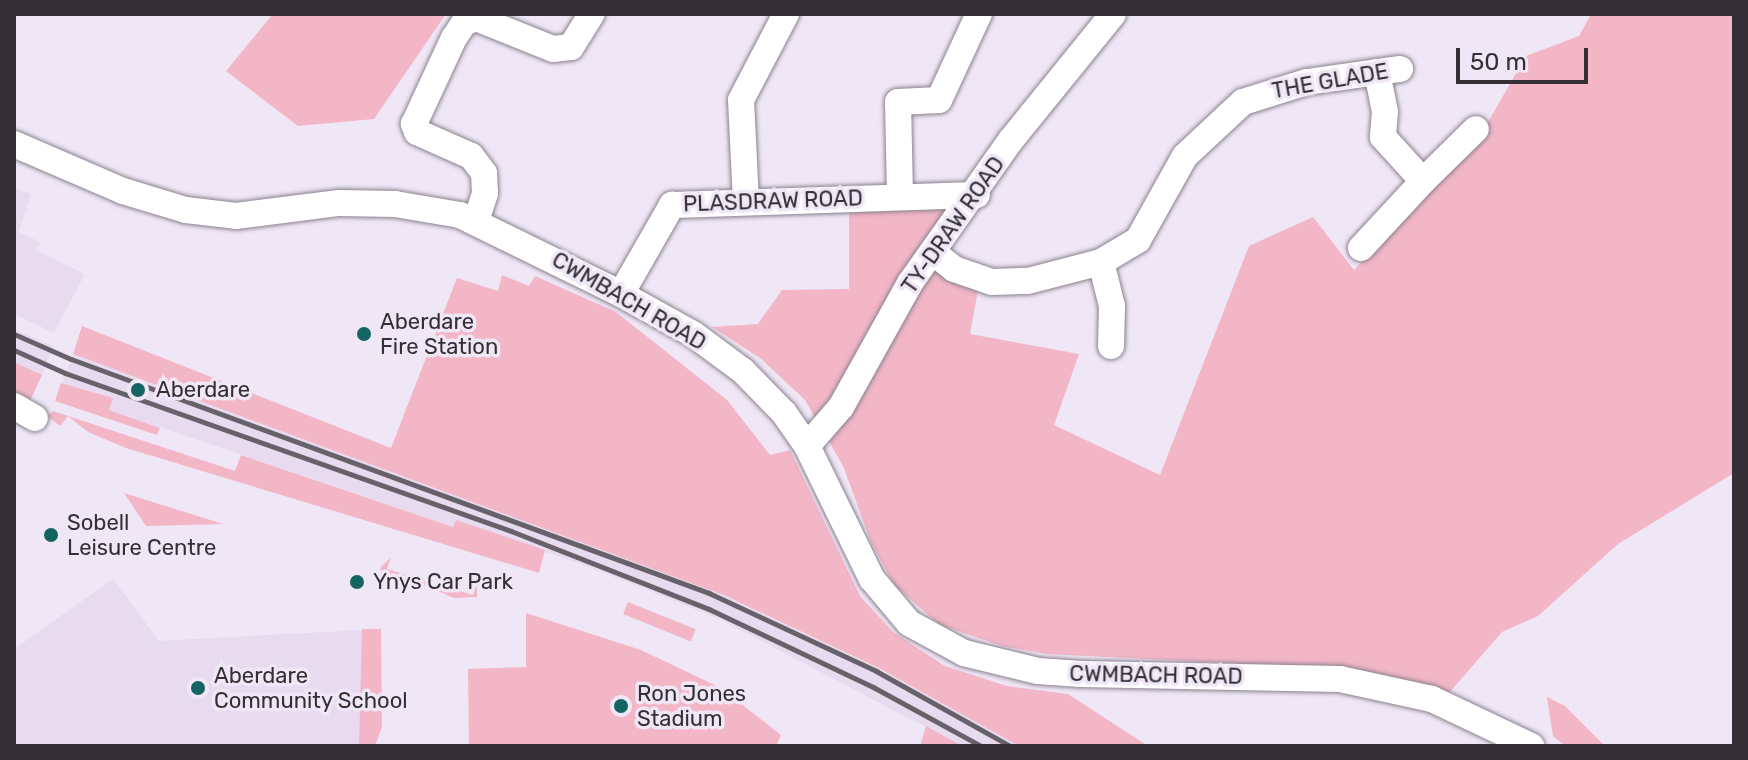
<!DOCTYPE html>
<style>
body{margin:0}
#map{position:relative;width:1748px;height:760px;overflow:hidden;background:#f0e7f6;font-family:Rubik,sans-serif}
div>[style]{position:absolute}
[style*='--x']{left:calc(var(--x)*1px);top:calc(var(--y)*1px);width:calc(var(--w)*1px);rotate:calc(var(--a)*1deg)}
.built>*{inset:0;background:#e8dbf0}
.green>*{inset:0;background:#f2b6c7;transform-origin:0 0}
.roads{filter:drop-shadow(0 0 2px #8b8290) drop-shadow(0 0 2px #8b8290)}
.minor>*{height:26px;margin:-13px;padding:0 13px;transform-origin:13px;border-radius:13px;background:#fff}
.rail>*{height:5px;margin:-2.5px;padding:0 2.5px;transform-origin:2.5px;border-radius:2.5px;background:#67626a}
.dots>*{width:22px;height:22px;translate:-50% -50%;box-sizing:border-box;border:4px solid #f0e7f6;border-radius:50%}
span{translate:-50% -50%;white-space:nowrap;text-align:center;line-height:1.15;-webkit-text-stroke:7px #f0e7f6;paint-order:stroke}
.street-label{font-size:22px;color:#332f35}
.poi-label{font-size:22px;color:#332f35}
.left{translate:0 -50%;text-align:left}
.frame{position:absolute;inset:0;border:16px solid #332f35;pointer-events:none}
.scale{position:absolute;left:1456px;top:48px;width:132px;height:36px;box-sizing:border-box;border:4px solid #332f35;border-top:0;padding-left:10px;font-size:24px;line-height:28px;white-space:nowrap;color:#332f35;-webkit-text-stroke:6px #f0e7f6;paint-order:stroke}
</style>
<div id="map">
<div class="built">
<div style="clip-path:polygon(14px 188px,31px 194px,19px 232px,40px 242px,36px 250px,85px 274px,54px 333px,14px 314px)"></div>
<div style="clip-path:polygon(14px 329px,53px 346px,42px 375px,14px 362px)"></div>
<div style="clip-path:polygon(73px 354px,726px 596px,879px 668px,1019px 746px,962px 746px,717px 618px,592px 568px,456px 520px,454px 527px,109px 410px,113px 398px,62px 383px)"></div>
<div style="clip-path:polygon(113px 579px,159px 641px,381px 629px,376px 744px,14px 746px,14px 649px)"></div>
</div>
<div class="green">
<div style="clip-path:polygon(273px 14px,446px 14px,374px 119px,298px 126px,226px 71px)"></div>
<div style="clip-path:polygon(1591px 14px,1734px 14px,1734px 473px,1618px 544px,1538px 616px,1502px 632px,1449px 693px,1287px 666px,1047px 654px,1002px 646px,940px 625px,894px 585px,871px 542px,843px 466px,805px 400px,760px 358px,712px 327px,758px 324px,782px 290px,849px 289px,849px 207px,958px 205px,918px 258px,978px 290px,970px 334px,1079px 354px,1054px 425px,1160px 475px,1249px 246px,1313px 217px,1354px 270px,1484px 129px,1526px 56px,1579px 36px)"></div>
<div style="clip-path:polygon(502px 275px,529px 286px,535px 276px,616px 312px,727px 400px,770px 455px,790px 450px,860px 596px,893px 632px,945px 666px,1007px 686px,1068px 694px,1148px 746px,1019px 746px,879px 668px,726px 596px,73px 354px,82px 326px,391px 448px,457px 278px,498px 291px)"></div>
<div style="clip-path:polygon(14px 362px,42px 375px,31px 399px,14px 392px)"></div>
<div style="clip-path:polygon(61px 383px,113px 398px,109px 410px,160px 428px,157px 435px,55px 401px)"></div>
<div style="clip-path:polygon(53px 411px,235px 471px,241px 455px,453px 527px,456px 520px,545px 550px,539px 573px,126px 448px,88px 432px,68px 416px,60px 426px,47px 416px)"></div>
<div style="clip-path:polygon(124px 493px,223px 524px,146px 526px)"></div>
<div style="clip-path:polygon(391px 557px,387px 569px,449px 588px,473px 595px,477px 583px,477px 597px,454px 598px,424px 585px,385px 580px,380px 568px)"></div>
<div style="left:628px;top:602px;width:73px;height:13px;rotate:22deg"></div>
<div style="clip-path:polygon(526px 613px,641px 650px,721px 688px,781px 735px,776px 746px,469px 746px,468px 669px,526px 667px)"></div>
<div style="clip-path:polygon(362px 629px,381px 629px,382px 727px,375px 746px,359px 746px)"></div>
<div style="clip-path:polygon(1547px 697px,1565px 706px,1605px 746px,1565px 746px,1553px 736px)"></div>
<div style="clip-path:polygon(926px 726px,962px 746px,920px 746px)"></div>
</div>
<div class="roads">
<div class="minor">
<div style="--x:1377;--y:72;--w:41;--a:78.7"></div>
<div style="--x:1385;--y:112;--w:25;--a:95"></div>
<div style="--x:1383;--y:137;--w:59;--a:47.7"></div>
<div style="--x:1423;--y:181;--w:74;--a:-44.5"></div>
<div style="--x:14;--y:144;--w:119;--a:23.3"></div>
<div style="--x:123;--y:191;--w:66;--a:16.8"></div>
<div style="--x:186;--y:210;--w:50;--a:6.8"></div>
<div style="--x:236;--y:216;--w:104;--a:-7.2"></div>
<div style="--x:339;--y:203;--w:56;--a:1"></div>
<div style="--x:395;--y:204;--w:66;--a:9.6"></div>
<div style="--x:460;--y:215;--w:179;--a:26.1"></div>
<div style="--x:621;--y:294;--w:82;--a:29.1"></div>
<div style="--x:693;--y:334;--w:62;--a:36.5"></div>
<div style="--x:743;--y:371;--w:59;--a:45.7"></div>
<div style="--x:784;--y:413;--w:40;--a:55.1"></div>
<div style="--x:807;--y:446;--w:148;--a:64"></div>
<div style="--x:872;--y:579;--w:57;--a:49.9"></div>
<div style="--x:909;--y:623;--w:63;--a:28.6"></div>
<div style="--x:964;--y:653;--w:76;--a:13.7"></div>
<div style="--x:1038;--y:671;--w:43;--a:4"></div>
<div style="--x:1081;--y:674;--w:259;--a:1.1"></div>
<div style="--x:1340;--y:679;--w:94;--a:12.3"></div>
<div style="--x:1432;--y:699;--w:110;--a:25.4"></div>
<div style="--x:900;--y:196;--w:94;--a:-91.2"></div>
<div style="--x:898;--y:102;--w:41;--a:-2.8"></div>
<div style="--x:939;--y:100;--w:95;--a:-65.1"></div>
<div style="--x:746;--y:202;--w:102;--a:-92.8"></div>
<div style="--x:741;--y:100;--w:97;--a:-62.4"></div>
<div style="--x:476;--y:221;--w:29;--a:-72"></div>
<div style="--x:485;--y:193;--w:20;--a:-93"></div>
<div style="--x:484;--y:173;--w:21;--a:-127"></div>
<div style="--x:471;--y:156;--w:59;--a:-156"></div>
<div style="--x:417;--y:132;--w:9;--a:-111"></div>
<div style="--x:414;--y:124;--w:95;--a:-65.1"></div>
<div style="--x:454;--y:38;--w:18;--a:-56"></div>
<div style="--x:464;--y:23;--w:13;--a:-23"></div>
<div style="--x:476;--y:18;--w:83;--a:21.9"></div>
<div style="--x:553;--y:49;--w:18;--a:-6"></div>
<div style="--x:571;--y:47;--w:39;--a:-58"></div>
<div style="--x:1361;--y:248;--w:91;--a:-47.2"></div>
<div style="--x:935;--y:254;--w:24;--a:38"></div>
<div style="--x:954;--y:269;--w:40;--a:18.9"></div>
<div style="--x:992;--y:282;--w:36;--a:-2"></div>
<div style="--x:1028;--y:281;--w:75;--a:-14.6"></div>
<div style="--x:1101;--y:262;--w:43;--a:-30.7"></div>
<div style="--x:1138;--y:240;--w:96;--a:-60.8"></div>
<div style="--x:1185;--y:156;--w:79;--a:-43"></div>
<div style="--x:1243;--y:102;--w:67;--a:-17.4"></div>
<div style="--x:1307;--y:82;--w:94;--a:-8"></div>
<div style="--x:1101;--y:262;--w:45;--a:76"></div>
<div style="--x:1112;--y:306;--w:40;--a:91.4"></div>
<div style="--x:621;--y:294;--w:103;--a:-60.2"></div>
<div style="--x:672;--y:205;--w:305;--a:-1.9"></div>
<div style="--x:14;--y:406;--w:24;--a:30"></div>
<div style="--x:807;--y:446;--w:52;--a:-48.9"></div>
<div style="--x:841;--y:407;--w:142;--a:-60.9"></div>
<div style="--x:910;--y:283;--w:175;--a:-54.8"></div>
<div style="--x:1011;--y:140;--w:162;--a:-51"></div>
</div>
</div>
<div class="rail">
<div style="--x:14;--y:334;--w:62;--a:23.7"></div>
<div style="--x:71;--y:359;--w:680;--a:20.14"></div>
<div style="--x:709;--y:593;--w:184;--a:25"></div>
<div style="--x:876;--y:671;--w:154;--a:29.2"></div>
<div style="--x:14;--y:350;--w:56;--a:24.3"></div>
<div style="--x:65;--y:373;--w:473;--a:19.5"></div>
<div style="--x:511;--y:531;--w:213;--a:21.5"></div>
<div style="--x:709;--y:609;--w:182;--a:25.4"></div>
<div style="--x:873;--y:687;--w:123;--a:28.6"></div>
</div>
<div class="dots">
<div style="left:364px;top:334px;background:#146464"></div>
<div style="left:138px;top:390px;background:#146464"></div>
<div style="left:51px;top:535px;background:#146464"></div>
<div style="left:357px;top:582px;background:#146464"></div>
<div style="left:198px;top:688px;background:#146464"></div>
<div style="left:621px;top:706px;background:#146464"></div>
</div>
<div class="street-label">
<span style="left:1330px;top:81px;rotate:-10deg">THE GLADE</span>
<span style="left:773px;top:201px;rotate:-2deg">PLASDRAW ROAD</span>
<span style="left:953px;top:225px;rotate:-55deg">TY-DRAW ROAD</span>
<span style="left:629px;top:301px;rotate:30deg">CWMBACH ROAD</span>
<span style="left:1156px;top:675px;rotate:1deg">CWMBACH ROAD</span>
</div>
<div class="poi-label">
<span class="left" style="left:380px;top:334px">Aberdare<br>Fire Station</span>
<span class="left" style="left:156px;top:390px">Aberdare</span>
<span class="left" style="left:67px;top:535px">Sobell<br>Leisure Centre</span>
<span class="left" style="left:373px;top:582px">Ynys Car Park</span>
<span class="left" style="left:214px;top:688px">Aberdare<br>Community School</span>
<span class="left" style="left:637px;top:706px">Ron Jones<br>Stadium</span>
</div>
<div class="frame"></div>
<div class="scale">50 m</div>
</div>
